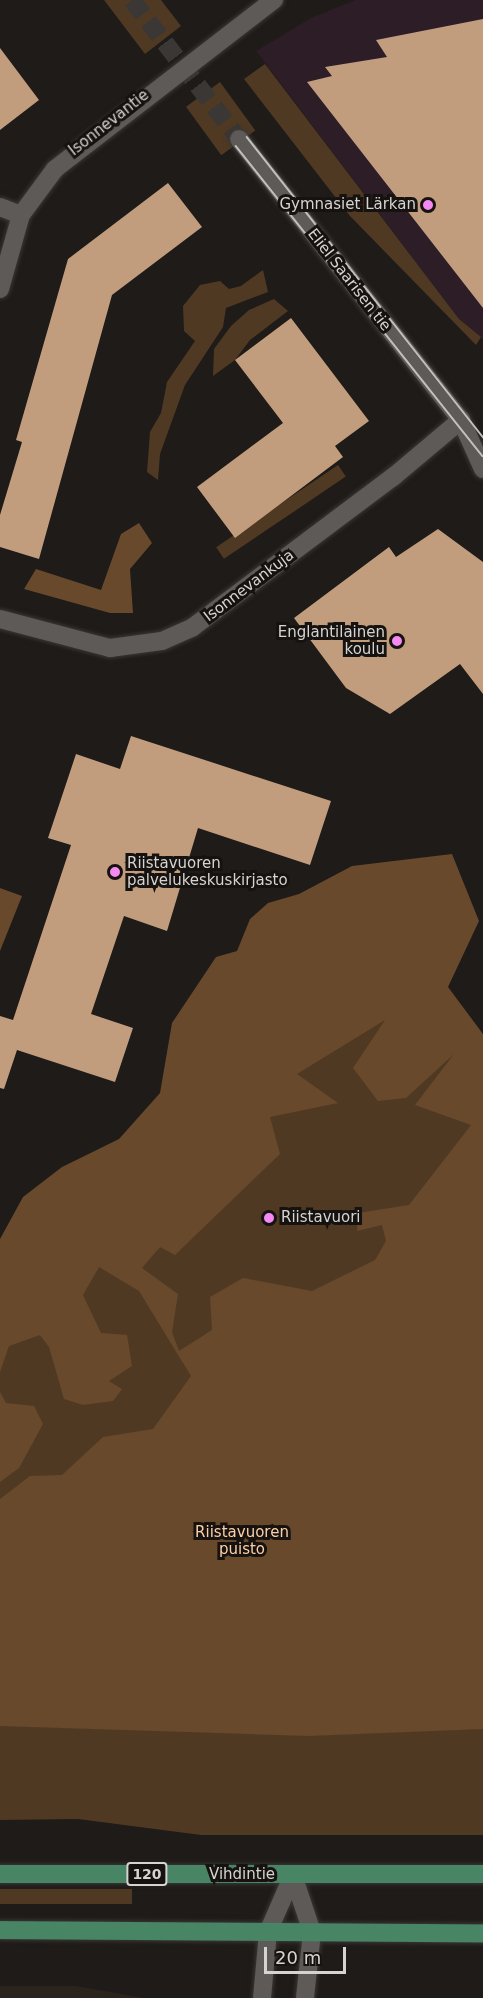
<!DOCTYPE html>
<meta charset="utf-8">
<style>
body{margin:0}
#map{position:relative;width:483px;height:1998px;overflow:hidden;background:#1e1b18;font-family:"DejaVu Sans",sans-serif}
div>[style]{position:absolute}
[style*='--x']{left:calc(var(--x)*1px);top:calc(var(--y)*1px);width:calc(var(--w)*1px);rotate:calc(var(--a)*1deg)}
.built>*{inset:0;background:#2a241d}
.education>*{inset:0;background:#2c1d27}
.green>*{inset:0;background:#503923;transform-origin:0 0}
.forest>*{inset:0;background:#68492c}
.building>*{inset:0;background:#c19d7e}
.minor-tunnel>*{height:18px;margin-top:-9px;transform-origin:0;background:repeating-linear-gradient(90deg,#3a3734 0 18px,transparent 0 27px)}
.roads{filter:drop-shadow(0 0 2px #393735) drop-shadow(0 0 2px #393735)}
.minor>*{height:18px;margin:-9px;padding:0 9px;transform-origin:9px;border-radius:9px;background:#5e5a57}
.tertiary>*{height:18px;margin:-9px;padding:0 9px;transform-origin:9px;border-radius:9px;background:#5e5a57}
.primary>*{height:18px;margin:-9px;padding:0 9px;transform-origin:9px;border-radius:9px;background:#478564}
.tram>*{height:1.5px;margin:-0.75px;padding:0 0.75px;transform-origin:0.75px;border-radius:0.75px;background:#c2c0be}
.dots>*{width:16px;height:16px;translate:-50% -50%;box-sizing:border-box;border:3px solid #15120f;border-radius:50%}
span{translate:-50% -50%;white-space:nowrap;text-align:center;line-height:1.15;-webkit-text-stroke:6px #15120f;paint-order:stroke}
.shield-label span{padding:2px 4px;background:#15120f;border:2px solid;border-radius:4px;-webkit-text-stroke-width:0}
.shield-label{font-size:14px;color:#d6d4d2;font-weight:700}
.street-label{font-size:15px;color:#d6d4d2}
.poi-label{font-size:15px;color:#d6d4d2}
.right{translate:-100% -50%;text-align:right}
.left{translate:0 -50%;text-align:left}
.park-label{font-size:15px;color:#fccfa8}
.scale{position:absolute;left:264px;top:1947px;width:82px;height:27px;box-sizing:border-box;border:3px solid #d6d4d2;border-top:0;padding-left:8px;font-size:18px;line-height:21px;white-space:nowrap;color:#d6d4d2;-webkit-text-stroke:4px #15120f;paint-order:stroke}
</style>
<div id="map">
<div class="built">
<div style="clip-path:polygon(0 1986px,76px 1986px,144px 1998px,0 1998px)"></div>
</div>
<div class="education">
<div style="clip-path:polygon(355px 0,483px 0,483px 340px,459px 319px,256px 51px,311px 18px)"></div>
</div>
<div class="green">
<div style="clip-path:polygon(104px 0,161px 0,181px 26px,145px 54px)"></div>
<div style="clip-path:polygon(265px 64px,459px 319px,481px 337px,476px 345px,350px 216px,244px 79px)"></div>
<div style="left:220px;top:82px;width:60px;height:42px;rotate:54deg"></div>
<div style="clip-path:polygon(263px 270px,268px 292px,226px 308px,223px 327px,185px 385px,160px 454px,158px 480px,147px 472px,150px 432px,161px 413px,167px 382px,195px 341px,184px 331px,183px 306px,200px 285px,220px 281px,229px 289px,241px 286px)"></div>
<div style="clip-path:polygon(274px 299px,288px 311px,250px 340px,235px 360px,213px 376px,214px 349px,231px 326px,249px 310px)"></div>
<div style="left:338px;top:465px;width:14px;height:147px;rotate:56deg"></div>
<div style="clip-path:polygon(314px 969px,483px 1034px,483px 1835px,201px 1835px,78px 1819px,0 1820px,0 1261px)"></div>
<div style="left:0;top:1889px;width:132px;height:15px"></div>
</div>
<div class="forest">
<div style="clip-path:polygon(139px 523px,152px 543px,130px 569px,133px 613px,110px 613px,24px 589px,36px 569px,101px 590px,121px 534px)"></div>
<div style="clip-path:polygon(evenodd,452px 854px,479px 921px,448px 987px,483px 1034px,483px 1729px,308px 1736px,0 1726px,0 1499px,30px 1476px,62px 1475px,103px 1437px,153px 1429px,191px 1376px,139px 1291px,99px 1267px,83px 1295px,101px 1333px,127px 1335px,132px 1366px,109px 1381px,122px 1389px,113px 1401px,83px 1405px,64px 1399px,49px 1347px,40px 1335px,9px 1346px,0 1372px,0 1239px,23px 1197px,62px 1167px,119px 1139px,160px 1093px,172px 1023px,216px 957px,237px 951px,250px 919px,268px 903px,299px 894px,352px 866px,452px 854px,385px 1020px,353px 1068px,378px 1101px,406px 1098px,454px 1054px,415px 1105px,471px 1125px,409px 1205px,358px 1213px,357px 1231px,382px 1225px,386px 1241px,375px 1260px,312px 1291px,243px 1278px,210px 1297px,212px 1330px,179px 1351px,172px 1332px,178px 1294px,142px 1268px,160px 1247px,175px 1255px,280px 1154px,270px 1117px,338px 1103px,297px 1074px,385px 1020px)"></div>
<div style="clip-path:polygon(0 888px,22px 896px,0 951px)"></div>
<div style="clip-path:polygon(0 1392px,6px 1403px,34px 1406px,43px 1424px,19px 1468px,0 1482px)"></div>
</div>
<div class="building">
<div style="clip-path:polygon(483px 19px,483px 308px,307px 82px,332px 76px,325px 67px,387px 57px,376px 40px)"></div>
<div style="clip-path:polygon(0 48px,39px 100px,0 130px)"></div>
<div style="clip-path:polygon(168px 183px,202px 227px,112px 295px,39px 559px,0 547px,0 515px,22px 442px,16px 440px,68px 259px)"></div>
<div style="clip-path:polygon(291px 318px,369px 421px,335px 446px,343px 457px,235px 538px,197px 487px,283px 423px,235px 360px)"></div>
<div style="clip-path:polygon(438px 529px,483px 562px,483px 694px,460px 664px,390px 714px,346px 688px,294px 618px,389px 547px,396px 557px)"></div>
<div style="clip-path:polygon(131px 736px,331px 801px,310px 865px,198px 828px,167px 931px,124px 916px,91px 1014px,133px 1028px,115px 1082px,17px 1050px,4px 1089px,0 1088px,0 1016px,13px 1020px,71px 845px,48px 838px,76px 754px,120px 769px)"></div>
</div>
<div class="minor-tunnel">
<div style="--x:132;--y:0;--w:175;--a:52.4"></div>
</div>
<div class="roads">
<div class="minor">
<div style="--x:239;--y:139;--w:358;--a:51.7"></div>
<div style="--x:0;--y:207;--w:22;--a:21"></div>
<div style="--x:293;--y:1875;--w:60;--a:71.6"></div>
<div style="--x:312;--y:1932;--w:66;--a:96.1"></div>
<div style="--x:262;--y:1998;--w:66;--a:-84.8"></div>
<div style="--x:268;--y:1932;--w:62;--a:-66.3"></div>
</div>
<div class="tertiary">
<div style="--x:0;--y:289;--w:77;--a:-74.2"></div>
<div style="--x:21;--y:215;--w:57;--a:-53.5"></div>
<div style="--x:55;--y:169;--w:277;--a:-37.7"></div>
<div style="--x:461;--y:420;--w:54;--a:65.8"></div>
<div style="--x:0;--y:619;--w:114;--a:14.8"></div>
<div style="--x:110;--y:648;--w:52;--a:-7.7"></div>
<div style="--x:162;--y:641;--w:34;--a:-24"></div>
<div style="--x:193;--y:627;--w:250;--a:-36.9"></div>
<div style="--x:393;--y:477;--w:89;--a:-40"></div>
</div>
<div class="primary">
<div style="--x:0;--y:1874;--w:483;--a:0"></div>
<div style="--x:0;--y:1930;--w:483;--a:0.4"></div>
</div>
</div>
<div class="tram">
<div style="--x:247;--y:137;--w:382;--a:51.8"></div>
<div style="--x:236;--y:146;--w:396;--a:51.5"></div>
</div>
<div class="dots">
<div style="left:428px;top:205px;background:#f489f1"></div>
<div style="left:397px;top:641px;background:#f489f1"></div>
<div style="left:115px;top:872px;background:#f489f1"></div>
<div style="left:269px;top:1218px;background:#f489f1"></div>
</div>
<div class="shield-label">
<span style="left:147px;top:1874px">120</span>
</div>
<div class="street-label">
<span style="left:109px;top:123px;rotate:-38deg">Isonnevantie</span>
<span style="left:349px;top:280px;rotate:52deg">Eliel Saarisen tie</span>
<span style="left:249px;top:586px;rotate:-37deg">Isonnevankuja</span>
<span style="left:242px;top:1875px">Vihdintie</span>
</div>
<div class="poi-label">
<span class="right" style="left:416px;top:205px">Gymnasiet Lärkan</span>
<span class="right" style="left:385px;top:641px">Englantilainen<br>koulu</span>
<span class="left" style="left:127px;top:872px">Riistavuoren<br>palvelukeskuskirjasto</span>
<span class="left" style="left:281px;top:1218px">Riistavuori</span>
</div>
<div class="park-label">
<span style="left:242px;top:1541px">Riistavuoren<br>puisto</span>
</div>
<div class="scale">20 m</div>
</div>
